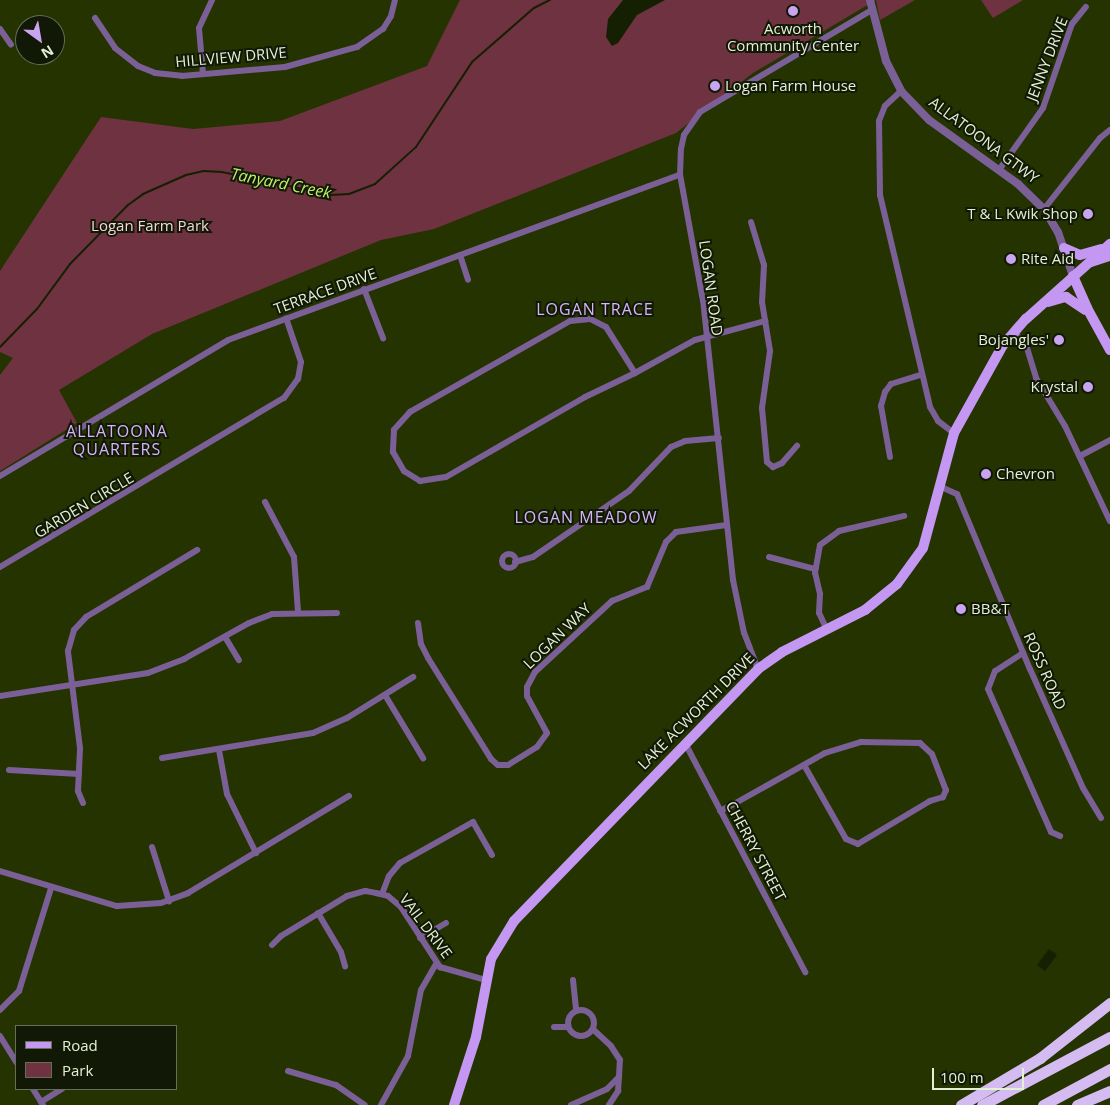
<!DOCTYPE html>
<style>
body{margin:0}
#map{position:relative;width:1110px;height:1105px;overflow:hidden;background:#243300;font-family:"Open Sans",sans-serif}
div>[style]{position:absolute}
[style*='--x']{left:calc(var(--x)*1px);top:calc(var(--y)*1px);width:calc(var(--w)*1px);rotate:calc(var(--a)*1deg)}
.green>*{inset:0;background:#6f3241}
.water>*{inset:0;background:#151f01;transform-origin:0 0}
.stream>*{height:2px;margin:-1px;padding:0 1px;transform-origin:1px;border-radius:1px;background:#151f01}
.minor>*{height:6px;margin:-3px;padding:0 3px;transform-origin:3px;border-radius:3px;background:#7b6097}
.minor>.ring{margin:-3px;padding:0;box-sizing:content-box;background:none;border:6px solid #7b6097;border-radius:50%}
.tertiary>*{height:8px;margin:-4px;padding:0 4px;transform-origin:4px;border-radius:4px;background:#7b6097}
.primary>*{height:10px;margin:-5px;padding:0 5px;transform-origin:5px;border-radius:5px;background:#c497f2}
.motorway>*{height:11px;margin:-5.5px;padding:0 5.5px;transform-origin:5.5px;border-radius:5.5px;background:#d4bbf1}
.dots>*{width:14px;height:14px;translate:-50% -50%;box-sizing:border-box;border:2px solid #111805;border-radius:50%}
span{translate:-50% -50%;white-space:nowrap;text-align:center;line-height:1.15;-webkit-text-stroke:4px #111805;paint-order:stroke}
.poi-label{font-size:15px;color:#e4f0d5}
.left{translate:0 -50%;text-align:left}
.right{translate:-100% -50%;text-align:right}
.street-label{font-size:15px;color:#e4f0d5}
.park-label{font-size:15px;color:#f3d6db}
.water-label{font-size:16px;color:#bfee69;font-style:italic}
.neighbourhood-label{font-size:16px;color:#d6b6fa;letter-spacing:1px}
.legend{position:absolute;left:15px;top:1025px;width:162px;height:65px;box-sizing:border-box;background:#111805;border:1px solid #656e58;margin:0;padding:6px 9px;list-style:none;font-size:15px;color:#e4f0d5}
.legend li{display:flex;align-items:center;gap:10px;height:25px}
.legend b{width:25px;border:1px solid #656e58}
.north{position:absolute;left:15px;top:15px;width:50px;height:50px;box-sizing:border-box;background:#111805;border:1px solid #656e58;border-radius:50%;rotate:148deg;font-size:14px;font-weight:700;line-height:20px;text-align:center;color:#e4f0d5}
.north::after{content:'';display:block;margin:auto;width:18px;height:22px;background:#c8a5ee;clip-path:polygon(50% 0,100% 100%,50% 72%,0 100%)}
.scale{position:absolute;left:932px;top:1068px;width:92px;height:22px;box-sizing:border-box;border:2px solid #e4f0d5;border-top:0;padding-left:6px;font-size:15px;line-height:18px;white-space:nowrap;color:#e4f0d5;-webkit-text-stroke:4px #111805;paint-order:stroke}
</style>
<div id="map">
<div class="green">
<div style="clip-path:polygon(460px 0,876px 0,753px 73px,676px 133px,434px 229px,381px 240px,152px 334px,59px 390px,77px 423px,0 471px,0 375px,13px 358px,0 352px,0 271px,101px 117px,193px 129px,280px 121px,427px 66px)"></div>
<div style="clip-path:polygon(876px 0,915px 0,880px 20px)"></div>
<div style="clip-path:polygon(981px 0,1023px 0,993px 18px)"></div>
</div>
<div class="water">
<div style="clip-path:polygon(623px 0,665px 0,637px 15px,618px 43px,612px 46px,606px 37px,608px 19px)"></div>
<div style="left:1049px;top:949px;width:10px;height:20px;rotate:37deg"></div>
</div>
<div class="stream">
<div style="--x:0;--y:347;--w:53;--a:-45.8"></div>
<div style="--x:37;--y:309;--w:56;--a:-53.7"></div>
<div style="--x:70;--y:264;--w:83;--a:-45.5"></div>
<div style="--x:128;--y:205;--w:19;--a:-36"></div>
<div style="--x:143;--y:194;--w:47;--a:-23.8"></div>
<div style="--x:186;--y:175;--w:18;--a:-13"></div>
<div style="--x:204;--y:171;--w:18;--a:3"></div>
<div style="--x:222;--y:172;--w:111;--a:11.9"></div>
<div style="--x:331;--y:195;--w:18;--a:-3"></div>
<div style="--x:349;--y:194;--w:28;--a:-21"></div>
<div style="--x:375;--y:184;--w:55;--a:-42.1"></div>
<div style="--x:416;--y:147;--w:102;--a:-56.6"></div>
<div style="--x:472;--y:62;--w:82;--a:-41.1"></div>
<div style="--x:534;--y:8;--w:18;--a:-27"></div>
</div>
<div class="minor">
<div style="--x:95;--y:18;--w:36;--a:56"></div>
<div style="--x:115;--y:48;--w:29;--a:38"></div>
<div style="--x:138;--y:66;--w:18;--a:22"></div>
<div style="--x:155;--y:73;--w:27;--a:6"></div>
<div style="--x:182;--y:76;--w:103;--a:-5"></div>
<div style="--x:285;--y:67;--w:75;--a:-15.5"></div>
<div style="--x:357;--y:47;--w:32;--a:-35"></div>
<div style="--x:383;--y:29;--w:15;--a:-58"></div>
<div style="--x:391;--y:16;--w:16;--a:-76"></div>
<div style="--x:0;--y:29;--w:19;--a:55"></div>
<div style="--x:203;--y:74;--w:46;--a:-95"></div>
<div style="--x:199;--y:28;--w:31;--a:-65"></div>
<div style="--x:901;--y:91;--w:22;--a:137"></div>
<div style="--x:885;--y:106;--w:16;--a:112"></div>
<div style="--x:879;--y:121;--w:74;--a:89.2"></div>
<div style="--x:880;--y:195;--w:218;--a:76.7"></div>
<div style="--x:930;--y:407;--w:16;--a:60"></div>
<div style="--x:938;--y:421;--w:20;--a:37"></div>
<div style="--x:999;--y:170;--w:76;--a:-54.6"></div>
<div style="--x:1043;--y:108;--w:89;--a:-71"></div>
<div style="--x:1072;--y:24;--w:22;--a:-51"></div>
<div style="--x:1044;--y:209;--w:90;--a:-51.7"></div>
<div style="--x:1100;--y:138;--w:13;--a:-39"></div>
<div style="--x:751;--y:222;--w:45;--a:73.2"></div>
<div style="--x:764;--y:265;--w:37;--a:93"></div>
<div style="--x:762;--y:302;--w:50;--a:80.7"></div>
<div style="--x:770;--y:351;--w:58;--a:98"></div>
<div style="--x:762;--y:408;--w:54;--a:84.7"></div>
<div style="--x:767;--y:462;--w:8;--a:40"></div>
<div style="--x:773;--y:467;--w:10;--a:-24"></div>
<div style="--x:782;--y:463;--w:23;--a:-49"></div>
<div style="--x:460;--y:255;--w:26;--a:72"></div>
<div style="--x:364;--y:289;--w:53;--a:68.8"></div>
<div style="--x:1014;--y:331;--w:21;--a:53"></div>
<div style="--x:1027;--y:348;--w:31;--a:73"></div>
<div style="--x:1036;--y:378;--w:56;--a:58.9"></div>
<div style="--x:1065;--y:426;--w:105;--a:64.7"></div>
<div style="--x:635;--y:373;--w:54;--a:-122.2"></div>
<div style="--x:606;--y:327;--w:18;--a:-153"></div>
<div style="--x:590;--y:319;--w:20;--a:174"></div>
<div style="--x:570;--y:321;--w:184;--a:150.4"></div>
<div style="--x:410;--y:412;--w:24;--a:132"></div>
<div style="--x:394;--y:430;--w:22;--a:93"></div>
<div style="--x:393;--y:452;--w:22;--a:60"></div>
<div style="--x:404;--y:471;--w:19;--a:32"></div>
<div style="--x:420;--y:481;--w:26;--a:-9"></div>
<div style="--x:446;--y:477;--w:160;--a:-29.9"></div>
<div style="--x:585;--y:397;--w:55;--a:-25.6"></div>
<div style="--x:635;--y:373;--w:68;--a:-28.8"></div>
<div style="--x:695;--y:340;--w:73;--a:-15.2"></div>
<div style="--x:1080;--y:456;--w:34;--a:-28"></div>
<div style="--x:890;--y:457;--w:52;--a:-100"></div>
<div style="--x:881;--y:406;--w:15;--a:-74"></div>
<div style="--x:885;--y:392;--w:10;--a:-53"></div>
<div style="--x:891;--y:384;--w:31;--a:-17"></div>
<div style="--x:0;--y:476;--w:265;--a:-30.8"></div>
<div style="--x:228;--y:340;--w:481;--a:-20.1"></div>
<div style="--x:939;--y:486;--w:20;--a:24"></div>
<div style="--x:957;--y:494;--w:190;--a:67.4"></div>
<div style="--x:1030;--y:669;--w:130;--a:66"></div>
<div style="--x:1083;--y:788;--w:35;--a:59"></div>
<div style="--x:265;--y:502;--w:62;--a:62.2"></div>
<div style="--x:294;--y:557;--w:55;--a:85.8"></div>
<div class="ring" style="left:502px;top:554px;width:8px;height:8px"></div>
<div style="--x:769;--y:557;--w:48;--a:14.6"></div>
<div style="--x:515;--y:562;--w:19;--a:-16"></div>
<div style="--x:533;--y:557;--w:116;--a:-34.5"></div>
<div style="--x:629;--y:491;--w:61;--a:-46.3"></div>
<div style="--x:671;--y:447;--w:15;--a:-23"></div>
<div style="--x:685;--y:441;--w:34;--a:-5"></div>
<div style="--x:0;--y:567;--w:330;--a:-30.8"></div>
<div style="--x:284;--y:398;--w:24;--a:-54"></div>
<div style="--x:298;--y:379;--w:17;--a:-80"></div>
<div style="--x:301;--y:362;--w:46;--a:-108.8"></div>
<div style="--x:418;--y:623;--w:21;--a:82"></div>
<div style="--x:421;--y:644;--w:16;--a:63"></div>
<div style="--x:428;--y:658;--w:119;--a:58"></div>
<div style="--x:491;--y:759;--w:9;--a:41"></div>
<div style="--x:498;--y:765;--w:10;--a:0"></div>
<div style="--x:508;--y:765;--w:34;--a:-32"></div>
<div style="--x:537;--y:747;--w:17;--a:-54"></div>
<div style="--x:547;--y:733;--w:42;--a:-118.4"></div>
<div style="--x:527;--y:696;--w:9;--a:-90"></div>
<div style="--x:527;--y:687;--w:17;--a:-62"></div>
<div style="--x:535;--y:672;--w:105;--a:-42.7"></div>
<div style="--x:612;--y:601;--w:38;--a:-22"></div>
<div style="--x:647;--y:587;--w:49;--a:-67.1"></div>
<div style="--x:666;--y:542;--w:14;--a:-45"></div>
<div style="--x:676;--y:532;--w:51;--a:-7.8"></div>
<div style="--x:827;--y:630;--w:19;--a:-115"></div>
<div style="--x:819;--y:613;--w:19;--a:-87"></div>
<div style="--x:820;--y:594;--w:22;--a:-103"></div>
<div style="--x:815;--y:573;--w:28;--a:-80"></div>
<div style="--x:820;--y:545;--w:24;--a:-36"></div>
<div style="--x:839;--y:531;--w:67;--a:-13"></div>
<div style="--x:225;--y:637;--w:27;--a:59"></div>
<div style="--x:1023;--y:653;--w:33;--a:147"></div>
<div style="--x:995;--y:671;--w:19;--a:111"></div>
<div style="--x:988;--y:689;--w:156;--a:66.2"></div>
<div style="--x:1051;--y:832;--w:10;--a:24"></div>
<div style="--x:758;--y:669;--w:39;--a:-111"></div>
<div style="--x:744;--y:633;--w:54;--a:-101.7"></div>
<div style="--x:733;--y:580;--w:281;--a:-96.1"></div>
<div style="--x:703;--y:301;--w:128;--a:-100.3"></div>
<div style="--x:680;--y:175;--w:26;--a:-88"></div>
<div style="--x:681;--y:149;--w:14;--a:-78"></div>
<div style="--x:684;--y:135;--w:28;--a:-55"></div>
<div style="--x:700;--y:112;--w:200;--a:-30.7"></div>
<div style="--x:385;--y:695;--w:74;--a:58.9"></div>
<div style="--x:0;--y:696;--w:150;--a:-8.8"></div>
<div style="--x:148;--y:673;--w:39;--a:-21"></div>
<div style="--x:184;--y:659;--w:74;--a:-29"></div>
<div style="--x:249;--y:623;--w:25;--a:-21"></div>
<div style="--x:272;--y:614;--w:65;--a:-0.9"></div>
<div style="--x:685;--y:743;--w:259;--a:62.3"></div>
<div style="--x:219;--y:750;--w:45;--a:79.7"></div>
<div style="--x:227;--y:794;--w:66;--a:63.8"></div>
<div style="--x:162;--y:758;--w:153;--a:-9.4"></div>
<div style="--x:313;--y:733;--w:37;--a:-24"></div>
<div style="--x:347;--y:718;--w:78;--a:-31.8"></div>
<div style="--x:9;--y:770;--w:70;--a:3.3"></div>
<div style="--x:83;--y:803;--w:13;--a:-113"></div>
<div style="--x:78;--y:791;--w:43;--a:-87.3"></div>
<div style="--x:80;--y:748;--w:98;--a:-97.1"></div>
<div style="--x:68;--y:651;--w:22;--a:-74"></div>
<div style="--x:74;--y:630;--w:18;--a:-47"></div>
<div style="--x:86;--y:617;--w:130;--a:-31.1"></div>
<div style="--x:720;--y:811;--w:13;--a:-27"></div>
<div style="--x:732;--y:805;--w:96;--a:-29.2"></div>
<div style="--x:816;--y:758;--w:10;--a:-29"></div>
<div style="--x:825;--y:753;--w:38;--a:-17"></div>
<div style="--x:861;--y:742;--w:59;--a:1"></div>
<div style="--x:920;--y:743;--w:16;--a:43"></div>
<div style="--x:932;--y:754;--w:39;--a:69"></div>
<div style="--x:946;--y:790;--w:8;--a:113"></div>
<div style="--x:943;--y:797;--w:14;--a:163"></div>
<div style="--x:930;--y:801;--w:84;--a:149.2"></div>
<div style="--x:858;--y:844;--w:13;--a:-157"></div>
<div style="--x:846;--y:839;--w:85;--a:-119.6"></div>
<div style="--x:152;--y:847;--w:57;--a:72.5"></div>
<div style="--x:0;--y:871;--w:122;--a:16.7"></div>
<div style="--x:117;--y:906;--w:44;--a:-3.9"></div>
<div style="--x:161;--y:903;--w:29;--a:-20"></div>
<div style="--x:188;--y:893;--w:188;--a:-31.1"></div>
<div style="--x:382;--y:894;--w:19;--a:-69"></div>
<div style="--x:389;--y:876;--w:17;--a:-50"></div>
<div style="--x:400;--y:863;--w:84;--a:-29.3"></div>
<div style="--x:473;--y:822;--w:38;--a:60"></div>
<div style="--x:318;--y:913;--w:45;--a:59.5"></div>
<div style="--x:341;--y:952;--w:15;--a:74"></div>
<div style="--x:420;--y:938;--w:30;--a:-30"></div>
<div style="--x:272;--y:945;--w:13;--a:-45"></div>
<div style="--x:281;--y:936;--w:77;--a:-31.2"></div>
<div style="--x:347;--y:896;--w:19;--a:-16"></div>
<div style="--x:365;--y:891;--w:11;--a:10"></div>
<div style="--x:376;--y:893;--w:12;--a:14"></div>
<div style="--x:388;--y:896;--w:17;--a:40"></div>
<div style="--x:401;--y:907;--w:72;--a:57"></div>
<div style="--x:440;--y:967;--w:48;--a:15.8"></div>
<div style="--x:573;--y:980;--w:31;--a:84"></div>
<div class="ring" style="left:568px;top:1010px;width:20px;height:20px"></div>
<div style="--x:0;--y:1010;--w:27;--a:-45"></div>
<div style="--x:19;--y:991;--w:108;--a:-72.7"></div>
<div style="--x:554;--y:1027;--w:14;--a:0"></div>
<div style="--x:0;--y:1036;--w:31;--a:58"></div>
<div style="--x:288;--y:1071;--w:50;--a:16.3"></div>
<div style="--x:336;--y:1085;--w:35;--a:35"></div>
<div style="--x:33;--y:1089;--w:19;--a:58"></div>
<div style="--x:41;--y:1102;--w:25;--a:-32"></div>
<div style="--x:381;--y:1105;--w:56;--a:-61.1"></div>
<div style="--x:408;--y:1056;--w:67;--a:-78.9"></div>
<div style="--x:421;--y:990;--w:30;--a:-60"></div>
<div style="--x:571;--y:1105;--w:39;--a:-24"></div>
<div style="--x:607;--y:1089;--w:17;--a:-45"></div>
<div style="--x:619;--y:1077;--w:17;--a:-87"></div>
<div style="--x:620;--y:1060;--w:17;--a:-123"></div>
<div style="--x:611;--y:1046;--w:25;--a:-137"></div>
<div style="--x:609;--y:1105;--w:17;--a:-57"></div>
<div style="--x:618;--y:1091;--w:13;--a:-86"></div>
</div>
<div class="tertiary">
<div style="--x:870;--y:0;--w:63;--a:75.3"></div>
<div style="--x:886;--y:61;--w:34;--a:63"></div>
<div style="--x:901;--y:91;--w:40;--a:46"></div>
<div style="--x:929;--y:120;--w:110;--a:35.7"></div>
<div style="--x:1018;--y:184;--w:36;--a:44"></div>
<div style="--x:1044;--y:209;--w:27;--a:59"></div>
<div style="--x:1058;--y:232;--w:46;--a:71.2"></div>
</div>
<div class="primary">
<div style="--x:1064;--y:248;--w:17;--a:24"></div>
<div style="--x:1080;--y:255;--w:22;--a:-16"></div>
<div style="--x:1091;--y:262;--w:20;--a:-18"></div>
<div style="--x:1073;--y:276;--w:35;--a:66"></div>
<div style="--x:1087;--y:308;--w:48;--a:61.3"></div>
<div style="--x:1048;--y:302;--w:19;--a:-16"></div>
<div style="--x:1066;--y:297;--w:23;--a:34"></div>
<div style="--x:454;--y:1105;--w:71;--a:-72.1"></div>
<div style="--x:476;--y:1037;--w:79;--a:-79.1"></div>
<div style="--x:491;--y:959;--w:44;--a:-58.8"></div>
<div style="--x:514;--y:921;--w:351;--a:-45.9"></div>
<div style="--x:758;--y:669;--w:29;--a:-35"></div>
<div style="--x:782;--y:652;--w:93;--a:-26.8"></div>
<div style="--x:865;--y:610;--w:41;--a:-39.1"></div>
<div style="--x:897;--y:584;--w:44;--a:-54.2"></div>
<div style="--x:923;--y:548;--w:119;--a:-74.9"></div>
<div style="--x:954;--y:433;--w:101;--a:-60.9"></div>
<div style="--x:1003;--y:345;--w:35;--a:-49"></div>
<div style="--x:1026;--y:319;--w:113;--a:-41.8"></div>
</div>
<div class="motorway">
<div style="--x:961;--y:1105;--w:92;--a:-30.7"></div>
<div style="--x:1040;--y:1058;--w:89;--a:-38.2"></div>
<div style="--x:982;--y:1105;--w:145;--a:-28"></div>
<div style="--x:1043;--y:1105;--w:76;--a:-28.2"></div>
<div style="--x:1077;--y:1105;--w:36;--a:-23"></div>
</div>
<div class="dots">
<div style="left:793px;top:11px;background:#c8a5ee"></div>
<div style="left:715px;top:86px;background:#c8a5ee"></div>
<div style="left:1088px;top:214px;background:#c8a5ee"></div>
<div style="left:1011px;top:259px;background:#c8a5ee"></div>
<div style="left:1059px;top:340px;background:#c8a5ee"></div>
<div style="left:1088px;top:387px;background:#c8a5ee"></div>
<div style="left:986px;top:474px;background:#c8a5ee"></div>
<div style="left:961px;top:609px;background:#c8a5ee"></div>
</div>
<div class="poi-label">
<span style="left:793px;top:37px">Acworth<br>Community Center</span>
<span class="left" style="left:725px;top:86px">Logan Farm House</span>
<span class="right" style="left:1078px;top:214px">T &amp; L Kwik Shop</span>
<span class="left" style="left:1021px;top:259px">Rite Aid</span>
<span class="right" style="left:1049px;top:340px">Bojangles'</span>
<span class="right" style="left:1078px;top:387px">Krystal</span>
<span class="left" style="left:996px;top:474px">Chevron</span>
<span class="left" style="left:971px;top:609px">BB&amp;T</span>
</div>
<div class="street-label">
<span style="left:231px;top:57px;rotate:-5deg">HILLVIEW DRIVE</span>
<span style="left:1047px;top:59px;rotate:-69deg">JENNY DRIVE</span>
<span style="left:984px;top:140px;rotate:37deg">ALLATOONA GTWY</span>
<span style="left:711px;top:288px;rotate:82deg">LOGAN ROAD</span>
<span style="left:325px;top:291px;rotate:-20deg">TERRACE DRIVE</span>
<span style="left:84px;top:505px;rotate:-31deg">GARDEN CIRCLE</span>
<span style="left:557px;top:636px;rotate:-44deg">LOGAN WAY</span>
<span style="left:1045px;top:671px;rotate:66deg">ROSS ROAD</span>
<span style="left:696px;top:711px;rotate:-45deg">LAKE ACWORTH DRIVE</span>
<span style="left:756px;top:851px;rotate:62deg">CHERRY STREET</span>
<span style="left:426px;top:926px;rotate:53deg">VAIL DRIVE</span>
</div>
<div class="park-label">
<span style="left:150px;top:226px">Logan Farm Park</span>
</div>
<div class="water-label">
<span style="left:281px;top:183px;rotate:11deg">Tanyard Creek</span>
</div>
<div class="neighbourhood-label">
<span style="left:595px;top:309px">LOGAN TRACE</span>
<span style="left:117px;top:440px">ALLATOONA<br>QUARTERS</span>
<span style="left:586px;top:517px">LOGAN MEADOW</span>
</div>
<ul class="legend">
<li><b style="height:6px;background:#c497f2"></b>Road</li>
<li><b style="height:14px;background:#6f3241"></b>Park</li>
</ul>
<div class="north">N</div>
<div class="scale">100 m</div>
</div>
